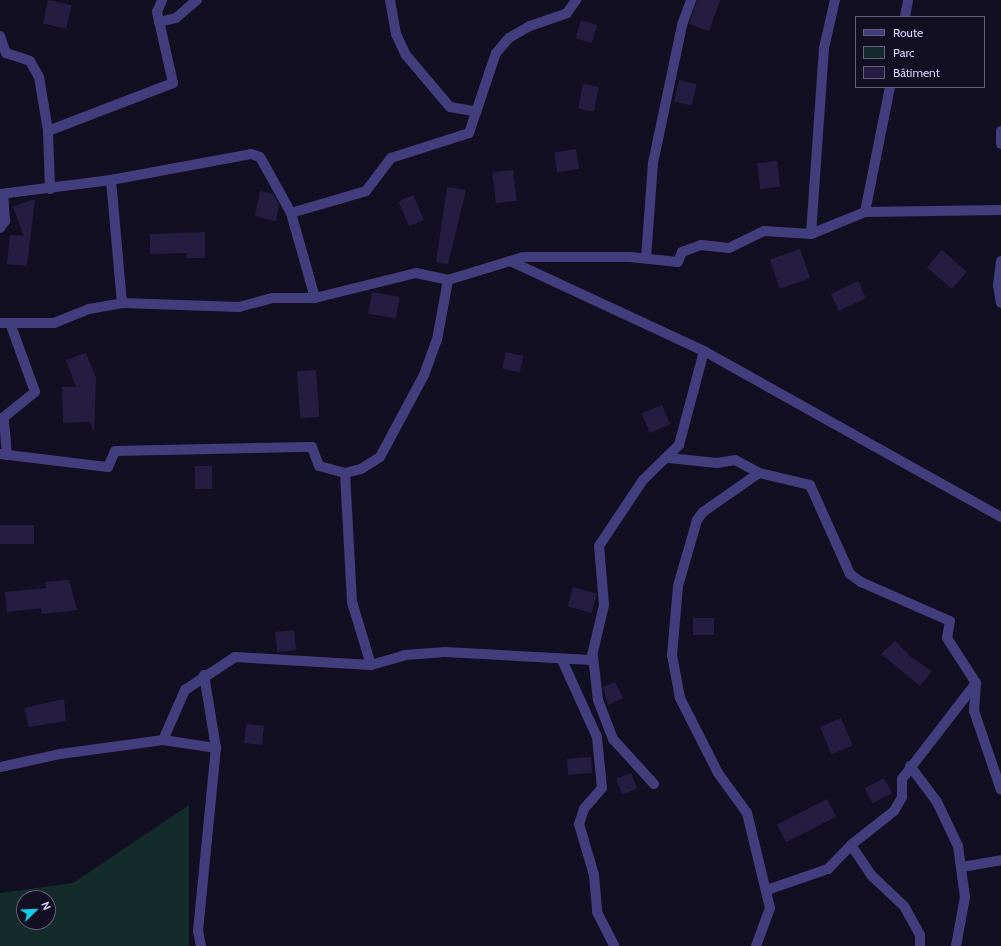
<!DOCTYPE html>
<meta charset="utf-8">
<style>
body{margin:0}
#map{position:relative;width:1001px;height:946px;overflow:hidden;background:#130f22;font-family:Cabin,sans-serif}
div>[style]{position:absolute}
[style*='--x']{left:calc(var(--x)*1px);top:calc(var(--y)*1px);width:calc(var(--w)*1px);rotate:calc(var(--a)*1deg)}
.green>*{inset:0;background:#132b2b}
.building>*{inset:0;background:#251d41;transform-origin:0 0}
.service>*{height:10px;margin:-5px;padding:0 5px;transform-origin:5px;border-radius:5px;background:#423e7d}
.minor>*{height:10px;margin:-5px;padding:0 5px;transform-origin:5px;border-radius:5px;background:#423e7d}
span{translate:-50% -50%;white-space:nowrap;text-align:center;line-height:1.15;-webkit-text-stroke:3px #130f22;paint-order:stroke}
.legend{position:absolute;left:855px;top:16px;width:130px;height:72px;box-sizing:border-box;background:#130f22;border:1px solid #625d79;margin:0;padding:5px 7px;list-style:none;font-size:12px;color:#d9d3fc}
.legend li{display:flex;align-items:center;gap:8px;height:20px}
.legend b{width:20px;border:1px solid #625d79}
.north{position:absolute;left:16px;top:890px;width:40px;height:40px;box-sizing:border-box;background:#130f22;border:1px solid #625d79;border-radius:50%;rotate:67deg;font-size:11px;font-weight:700;line-height:16px;text-align:center;color:#d9d3fc}
.north::after{content:'';display:block;margin:auto;width:14px;height:18px;background:#11cdea;clip-path:polygon(50% 0,100% 100%,50% 72%,0 100%)}
</style>
<div id="map">
<div class="green">
<div style="clip-path:polygon(evenodd,189px 805px,189px 946px,0 946px,0 893px,73px 883px,189px 805px,24px 898px,48px 898px,48px 922px,24px 922px,24px 898px)"></div>
</div>
<div class="building">
<div style="left:48px;top:0;width:24px;height:24px;rotate:12deg"></div>
<div style="clip-path:polygon(697px 0,720px 0,709px 31px,689px 24px)"></div>
<div style="left:581px;top:20px;width:17px;height:19px;rotate:17deg"></div>
<div style="left:679px;top:80px;width:18px;height:22px;rotate:13deg"></div>
<div style="left:583px;top:84px;width:16px;height:25px;rotate:11deg"></div>
<div style="left:576px;top:149px;width:20px;height:22px;rotate:81deg"></div>
<div style="left:777px;top:161px;width:26px;height:20px;rotate:83deg"></div>
<div style="left:513px;top:170px;width:31px;height:21px;rotate:83deg"></div>
<div style="clip-path:polygon(447px 187px,466px 190px,448px 264px,436px 262px)"></div>
<div style="clip-path:polygon(260px 191px,273px 194px,279px 204px,276px 221px,255px 216px)"></div>
<div style="left:413px;top:195px;width:27px;height:16px;rotate:66deg"></div>
<div style="clip-path:polygon(35px 199px,27px 266px,7px 264px,10px 235px,24px 236px,13px 207px)"></div>
<div style="clip-path:polygon(205px 232px,205px 258px,186px 258px,187px 253px,150px 254px,150px 234px)"></div>
<div style="left:800px;top:249px;width:31px;height:32px;rotate:71deg"></div>
<div style="left:942px;top:250px;width:33px;height:23px;rotate:41deg"></div>
<div style="left:858px;top:281px;width:19px;height:30px;rotate:65deg"></div>
<div style="left:372px;top:292px;width:28px;height:22px;rotate:10deg"></div>
<div style="left:506px;top:352px;width:18px;height:17px;rotate:13deg"></div>
<div style="clip-path:polygon(86px 353px,96px 378px,94px 433px,90px 422px,63px 423px,62px 387px,76px 387px,66px 360px)"></div>
<div style="left:316px;top:370px;width:47px;height:19px;rotate:86deg"></div>
<div style="left:662px;top:405px;width:21px;height:22px;rotate:67deg"></div>
<div style="left:195px;top:466px;width:17px;height:23px"></div>
<div style="left:0;top:525px;width:34px;height:19px"></div>
<div style="clip-path:polygon(69px 580px,77px 610px,42px 614px,41px 608px,7px 612px,5px 592px,46px 588px,45px 582px)"></div>
<div style="left:573px;top:587px;width:25px;height:20px;rotate:16deg"></div>
<div style="left:693px;top:618px;width:21px;height:17px"></div>
<div style="left:294px;top:630px;width:20px;height:19px;rotate:84deg"></div>
<div style="clip-path:polygon(895px 641px,911px 657px,932px 671px,920px 686px,881px 654px)"></div>
<div style="clip-path:polygon(615px 682px,623px 698px,608px 705px,603px 687px)"></div>
<div style="clip-path:polygon(64px 699px,66px 721px,29px 727px,24px 708px)"></div>
<div style="left:841px;top:718px;width:30px;height:23px;rotate:67deg"></div>
<div style="left:246px;top:724px;width:18px;height:19px;rotate:6deg"></div>
<div style="left:591px;top:757px;width:16px;height:24px;rotate:86deg"></div>
<div style="left:631px;top:773px;width:17px;height:16px;rotate:69deg"></div>
<div style="left:884px;top:778px;width:17px;height:22px;rotate:62deg"></div>
<div style="left:827px;top:799px;width:20px;height:56px;rotate:63deg"></div>
</div>
<div class="service">
<div style="--x:593;--y:657;--w:43;--a:83.4"></div>
<div style="--x:598;--y:700;--w:42;--a:69"></div>
<div style="--x:613;--y:739;--w:61;--a:47.7"></div>
</div>
<div class="minor">
<div style="--x:390;--y:0;--w:35;--a:80"></div>
<div style="--x:396;--y:34;--w:23;--a:65"></div>
<div style="--x:406;--y:55;--w:68;--a:49.8"></div>
<div style="--x:450;--y:107;--w:27;--a:10"></div>
<div style="--x:905;--y:17;--w:17;--a:-80"></div>
<div style="--x:159;--y:22;--w:17;--a:-13"></div>
<div style="--x:176;--y:18;--w:28;--a:-41"></div>
<div style="--x:0;--y:36;--w:18;--a:71"></div>
<div style="--x:6;--y:53;--w:25;--a:18"></div>
<div style="--x:30;--y:61;--w:18;--a:61"></div>
<div style="--x:39;--y:77;--w:55;--a:80.5"></div>
<div style="--x:1001;--y:131;--w:13;--a:90"></div>
<div style="--x:111;--y:180;--w:123;--a:84.9"></div>
<div style="--x:50;--y:189;--w:58;--a:-92"></div>
<div style="--x:48;--y:131;--w:134;--a:-21"></div>
<div style="--x:173;--y:83;--w:73;--a:-102.7"></div>
<div style="--x:157;--y:12;--w:13;--a:-67"></div>
<div style="--x:0;--y:194;--w:112;--a:-7.2"></div>
<div style="--x:111;--y:180;--w:142;--a:-10.5"></div>
<div style="--x:251;--y:154;--w:9;--a:18"></div>
<div style="--x:260;--y:157;--w:64;--a:61"></div>
<div style="--x:291;--y:213;--w:88;--a:74.2"></div>
<div style="--x:865;--y:212;--w:127;--a:-78.7"></div>
<div style="--x:291;--y:213;--w:78;--a:-16.3"></div>
<div style="--x:366;--y:191;--w:41;--a:-52.9"></div>
<div style="--x:391;--y:158;--w:82;--a:-17.8"></div>
<div style="--x:469;--y:133;--w:84;--a:-71.4"></div>
<div style="--x:496;--y:53;--w:20;--a:-49"></div>
<div style="--x:509;--y:38;--w:24;--a:-30"></div>
<div style="--x:530;--y:26;--w:39;--a:-19"></div>
<div style="--x:567;--y:13;--w:16;--a:-55"></div>
<div style="--x:0;--y:228;--w:9;--a:-54"></div>
<div style="--x:5;--y:221;--w:27;--a:-94"></div>
<div style="--x:811;--y:234;--w:186;--a:-86"></div>
<div style="--x:824;--y:48;--w:49;--a:-77.1"></div>
<div style="--x:646;--y:258;--w:95;--a:-85.8"></div>
<div style="--x:653;--y:163;--w:141;--a:-78.1"></div>
<div style="--x:682;--y:25;--w:27;--a:-70"></div>
<div style="--x:510;--y:261;--w:214;--a:24.9"></div>
<div style="--x:704;--y:351;--w:340;--a:29.2"></div>
<div style="--x:1001;--y:261;--w:24;--a:97"></div>
<div style="--x:998;--y:285;--w:18;--a:81"></div>
<div style="--x:0;--y:323;--w:54;--a:0"></div>
<div style="--x:54;--y:323;--w:38;--a:-22"></div>
<div style="--x:89;--y:309;--w:34;--a:-10"></div>
<div style="--x:122;--y:303;--w:117;--a:2"></div>
<div style="--x:239;--y:307;--w:35;--a:-15"></div>
<div style="--x:273;--y:298;--w:42;--a:0"></div>
<div style="--x:315;--y:298;--w:104;--a:-13.9"></div>
<div style="--x:416;--y:273;--w:33;--a:12"></div>
<div style="--x:448;--y:280;--w:78;--a:-17"></div>
<div style="--x:523;--y:257;--w:107;--a:0"></div>
<div style="--x:630;--y:257;--w:48;--a:5.9"></div>
<div style="--x:678;--y:262;--w:11;--a:-68"></div>
<div style="--x:682;--y:252;--w:20;--a:-20"></div>
<div style="--x:701;--y:245;--w:28;--a:6"></div>
<div style="--x:729;--y:248;--w:39;--a:-26"></div>
<div style="--x:764;--y:231;--w:47;--a:3.7"></div>
<div style="--x:811;--y:234;--w:58;--a:-22.2"></div>
<div style="--x:865;--y:212;--w:136;--a:-0.8"></div>
<div style="--x:0;--y:454;--w:109;--a:6.9"></div>
<div style="--x:108;--y:467;--w:17;--a:-66"></div>
<div style="--x:115;--y:451;--w:197;--a:-1.2"></div>
<div style="--x:312;--y:447;--w:20;--a:70"></div>
<div style="--x:319;--y:466;--w:27;--a:15"></div>
<div style="--x:345;--y:473;--w:16;--a:-14"></div>
<div style="--x:361;--y:469;--w:22;--a:-32"></div>
<div style="--x:380;--y:457;--w:93;--a:-61.8"></div>
<div style="--x:424;--y:375;--w:37;--a:-70"></div>
<div style="--x:437;--y:340;--w:61;--a:-79.6"></div>
<div style="--x:7;--y:455;--w:38;--a:-95"></div>
<div style="--x:4;--y:417;--w:40;--a:-39"></div>
<div style="--x:35;--y:392;--w:73;--a:-109.9"></div>
<div style="--x:669;--y:458;--w:48;--a:5.9"></div>
<div style="--x:717;--y:463;--w:18;--a:-9"></div>
<div style="--x:735;--y:460;--w:27;--a:28"></div>
<div style="--x:759;--y:473;--w:52;--a:13.2"></div>
<div style="--x:810;--y:485;--w:98;--a:65.8"></div>
<div style="--x:850;--y:574;--w:14;--a:36"></div>
<div style="--x:861;--y:582;--w:97;--a:23.7"></div>
<div style="--x:950;--y:621;--w:17;--a:100"></div>
<div style="--x:947;--y:638;--w:54;--a:57.2"></div>
<div style="--x:976;--y:683;--w:28;--a:94"></div>
<div style="--x:974;--y:711;--w:83;--a:71.1"></div>
<div style="--x:345;--y:473;--w:129;--a:86.9"></div>
<div style="--x:352;--y:602;--w:66;--a:73.2"></div>
<div style="--x:562;--y:660;--w:85;--a:65.6"></div>
<div style="--x:597;--y:737;--w:51;--a:84.4"></div>
<div style="--x:602;--y:788;--w:28;--a:131"></div>
<div style="--x:584;--y:809;--w:16;--a:108"></div>
<div style="--x:579;--y:824;--w:53;--a:73.6"></div>
<div style="--x:594;--y:875;--w:37;--a:85"></div>
<div style="--x:597;--y:912;--w:38;--a:63"></div>
<div style="--x:163;--y:740;--w:55;--a:-66.3"></div>
<div style="--x:185;--y:690;--w:60;--a:-33.4"></div>
<div style="--x:235;--y:657;--w:136;--a:3.4"></div>
<div style="--x:371;--y:665;--w:35;--a:-16"></div>
<div style="--x:405;--y:655;--w:40;--a:-4.3"></div>
<div style="--x:445;--y:652;--w:146;--a:3.1"></div>
<div style="--x:591;--y:660;--w:57;--a:-76.7"></div>
<div style="--x:604;--y:605;--w:59;--a:-94.8"></div>
<div style="--x:599;--y:546;--w:79;--a:-56.3"></div>
<div style="--x:643;--y:480;--w:50;--a:-44.2"></div>
<div style="--x:679;--y:445;--w:97;--a:-75.1"></div>
<div style="--x:910;--y:766;--w:45;--a:53.1"></div>
<div style="--x:937;--y:802;--w:49;--a:64.5"></div>
<div style="--x:958;--y:846;--w:51;--a:82.2"></div>
<div style="--x:965;--y:897;--w:50;--a:100.4"></div>
<div style="--x:0;--y:767;--w:61;--a:-12.2"></div>
<div style="--x:60;--y:754;--w:104;--a:-7.7"></div>
<div style="--x:163;--y:740;--w:54;--a:8.6"></div>
<div style="--x:851;--y:845;--w:37;--a:56"></div>
<div style="--x:872;--y:876;--w:44;--a:43.2"></div>
<div style="--x:904;--y:906;--w:33;--a:61"></div>
<div style="--x:920;--y:935;--w:11;--a:90"></div>
<div style="--x:962;--y:867;--w:40;--a:-10"></div>
<div style="--x:767;--y:890;--w:65;--a:-19"></div>
<div style="--x:828;--y:869;--w:33;--a:-46"></div>
<div style="--x:851;--y:845;--w:55;--a:-38.3"></div>
<div style="--x:894;--y:811;--w:16;--a:-60"></div>
<div style="--x:902;--y:797;--w:18;--a:-90"></div>
<div style="--x:902;--y:779;--w:121;--a:-52.4"></div>
<div style="--x:201;--y:946;--w:15;--a:-101"></div>
<div style="--x:198;--y:931;--w:184;--a:-84.4"></div>
<div style="--x:216;--y:748;--w:74;--a:-99.3"></div>
<div style="--x:756;--y:946;--w:40;--a:-69.8"></div>
<div style="--x:770;--y:908;--w:98;--a:-103.6"></div>
<div style="--x:747;--y:813;--w:49;--a:-125.9"></div>
<div style="--x:718;--y:773;--w:84;--a:-116.9"></div>
<div style="--x:680;--y:698;--w:44;--a:-100.5"></div>
<div style="--x:672;--y:655;--w:69;--a:-85"></div>
<div style="--x:678;--y:586;--w:69;--a:-73.9"></div>
<div style="--x:697;--y:520;--w:10;--a:-53"></div>
<div style="--x:703;--y:512;--w:68;--a:-34.9"></div>
</div>
<ul class="legend">
<li><b style="height:5px;background:#423e7d"></b>Route</li>
<li><b style="height:11px;background:#132b2b"></b>Parc</li>
<li><b style="height:11px;background:#251d41"></b>Bâtiment</li>
</ul>
<div class="north">N</div>
</div>
